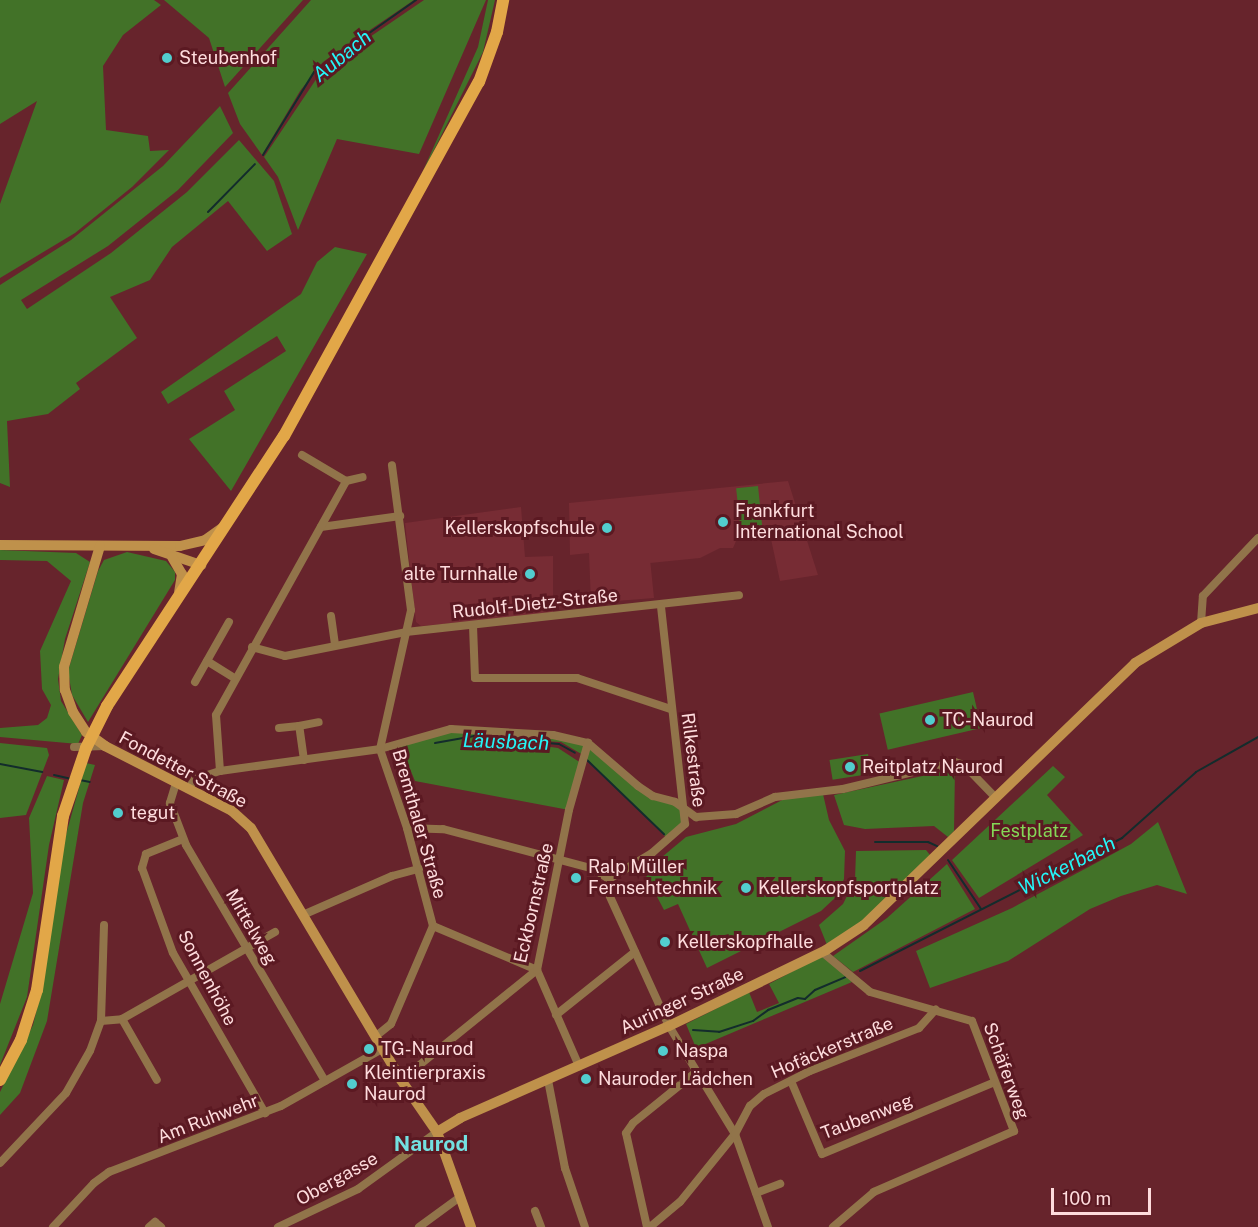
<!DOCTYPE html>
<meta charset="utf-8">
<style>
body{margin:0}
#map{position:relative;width:1258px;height:1227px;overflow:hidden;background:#67242c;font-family:"Public Sans",sans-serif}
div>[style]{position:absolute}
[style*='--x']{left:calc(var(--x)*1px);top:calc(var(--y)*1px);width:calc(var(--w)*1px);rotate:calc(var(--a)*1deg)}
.built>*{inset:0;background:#772c34}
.green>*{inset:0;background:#427228;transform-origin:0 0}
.stream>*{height:2px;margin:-1px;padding:0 1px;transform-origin:1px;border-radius:1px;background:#132c2c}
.street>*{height:8px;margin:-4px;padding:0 4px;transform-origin:4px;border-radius:4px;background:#91744a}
.secondary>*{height:10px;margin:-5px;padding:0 5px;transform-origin:5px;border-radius:5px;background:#bf914b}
.primary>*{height:12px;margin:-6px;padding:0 6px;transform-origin:6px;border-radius:6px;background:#e2a748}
.primary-bridge>*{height:12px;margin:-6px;padding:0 6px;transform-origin:6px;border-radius:6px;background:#e2a748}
.dots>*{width:16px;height:16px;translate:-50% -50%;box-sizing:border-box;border:3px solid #5b1922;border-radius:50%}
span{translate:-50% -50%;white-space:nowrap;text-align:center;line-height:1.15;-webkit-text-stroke:6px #5b1922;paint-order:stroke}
.poi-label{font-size:18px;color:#fedcdd}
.left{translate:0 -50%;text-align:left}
.right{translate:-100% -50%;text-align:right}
.street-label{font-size:18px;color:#fedcdd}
.park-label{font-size:18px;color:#84d757}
.water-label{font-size:20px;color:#24f5f8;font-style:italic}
.quarter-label{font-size:21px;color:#73e0e1;font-weight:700}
.scale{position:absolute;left:1051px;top:1188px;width:100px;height:27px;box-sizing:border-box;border:3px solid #fedcdd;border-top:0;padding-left:8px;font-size:18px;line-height:21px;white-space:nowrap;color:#fedcdd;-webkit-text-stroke:4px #5b1922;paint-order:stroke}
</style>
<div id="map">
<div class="built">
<div style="clip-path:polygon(788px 481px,818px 575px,780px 581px,771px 539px,736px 541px,733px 548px,720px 548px,700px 558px,650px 563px,644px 500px,654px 598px,591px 603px,589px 553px,570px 555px,569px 503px)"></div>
<div style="clip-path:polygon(521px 507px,525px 557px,553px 556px,553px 614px,421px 626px,416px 622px,405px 523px)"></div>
</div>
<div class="green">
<div style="clip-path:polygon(0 0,154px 0,161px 5px,123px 35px,103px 66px,106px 130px,148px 136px,150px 151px,169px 150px,132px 187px,75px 233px,0 278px,0 204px,37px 101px,0 124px)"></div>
<div style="clip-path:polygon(164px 0,303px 0,225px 87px,209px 38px)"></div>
<div style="clip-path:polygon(311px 0,414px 0,323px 62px,300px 91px,262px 155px,240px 124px,228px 93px)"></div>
<div style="clip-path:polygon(424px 0,486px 0,419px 154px,337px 139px,298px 230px,278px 177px,264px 157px,323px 69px)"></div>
<div style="clip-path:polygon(488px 0,495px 0,483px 52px,419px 180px,478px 47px)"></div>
<div style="clip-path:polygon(220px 106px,233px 133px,178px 190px,108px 246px,21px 300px,27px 309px,111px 253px,187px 192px,239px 140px,274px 181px,292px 234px,267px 251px,228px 201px,172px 247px,150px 280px,110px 297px,137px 338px,76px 383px,80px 389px,48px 414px,7px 421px,10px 487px,0 483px,0 285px,71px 240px,163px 166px)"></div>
<div style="clip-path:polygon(335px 247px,367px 254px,231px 491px,189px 439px,235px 410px,224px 391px,286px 351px,277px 336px,168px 404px,161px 392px,301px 294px,317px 262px)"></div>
<div style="left:758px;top:486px;width:44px;height:22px;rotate:84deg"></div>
<div style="clip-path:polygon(0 550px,76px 553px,90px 562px,65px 639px,58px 679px,61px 701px,82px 735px,78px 744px,0 737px,0 728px,38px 725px,47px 718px,51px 705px,42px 689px,40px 651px,71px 581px,47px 561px,0 560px)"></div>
<div style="clip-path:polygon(127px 552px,166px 561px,175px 572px,175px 580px,88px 722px,72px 695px,68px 671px,98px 571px,104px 560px)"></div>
<div style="left:973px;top:692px;width:37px;height:96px;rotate:77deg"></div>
<div style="clip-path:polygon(451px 729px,553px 735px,588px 743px,638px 786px,675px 802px,685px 812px,685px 824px,668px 839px,583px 755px,561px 742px,486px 738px,558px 748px,581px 763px,569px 810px,415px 781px,399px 743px)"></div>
<div style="clip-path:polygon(0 743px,47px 748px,49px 755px,26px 815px,0 818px)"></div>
<div style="left:868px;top:754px;width:20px;height:39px;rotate:81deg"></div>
<div style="clip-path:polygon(86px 763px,95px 765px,83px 803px,47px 1021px,20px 1093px,0 1115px,0 1092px,33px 1025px,42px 988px,65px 838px)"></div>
<div style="clip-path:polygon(1053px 766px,1065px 777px,1047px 795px,1083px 835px,979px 898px,952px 860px)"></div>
<div style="clip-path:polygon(955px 769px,954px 831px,948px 837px,934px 826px,865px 829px,844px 825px,834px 795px)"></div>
<div style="clip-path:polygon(47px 776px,64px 780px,49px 845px,27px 997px,0 1065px,0 1004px,33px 893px,29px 818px)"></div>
<div style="clip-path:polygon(823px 794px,829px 820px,845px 851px,844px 879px,836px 897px,821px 911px,707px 968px,678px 904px,664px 910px,644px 872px,686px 837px,736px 824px,788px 797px)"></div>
<div style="clip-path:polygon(1158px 822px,1187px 894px,1157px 885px,1121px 896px,1090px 909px,1008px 961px,930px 988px,916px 951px,1012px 908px,1096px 863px,1131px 844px)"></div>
<div style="clip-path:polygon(926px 850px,930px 855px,862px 921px,827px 945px,819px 925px,843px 904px,855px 880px,856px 851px)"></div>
<div style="clip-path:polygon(947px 864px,975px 909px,853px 972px,833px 956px,887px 918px)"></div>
<div style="clip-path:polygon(823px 955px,852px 982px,696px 1048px,686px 1024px,749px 992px,757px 1012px,779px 1003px,769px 984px)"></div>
</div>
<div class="stream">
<div style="--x:263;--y:155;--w:97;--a:-58.4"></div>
<div style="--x:314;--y:72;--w:125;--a:-35.2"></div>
<div style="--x:208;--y:212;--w:67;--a:-45.6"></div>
<div style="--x:435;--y:743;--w:40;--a:-10"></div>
<div style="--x:474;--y:736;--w:85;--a:5.4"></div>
<div style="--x:559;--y:744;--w:18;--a:29"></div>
<div style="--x:587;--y:760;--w:107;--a:43.9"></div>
<div style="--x:0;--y:764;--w:43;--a:10.8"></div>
<div style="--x:54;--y:775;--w:17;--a:13"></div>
<div style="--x:80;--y:780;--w:10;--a:11"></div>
<div style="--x:875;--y:842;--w:53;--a:0"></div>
<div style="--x:928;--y:842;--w:10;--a:24"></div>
<div style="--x:948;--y:860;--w:59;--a:56"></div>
<div style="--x:860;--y:971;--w:294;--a:-26.9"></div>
<div style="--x:1122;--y:838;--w:99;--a:-41.7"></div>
<div style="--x:1196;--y:772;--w:71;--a:-29.4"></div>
<div style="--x:693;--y:1030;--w:26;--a:4"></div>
<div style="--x:719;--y:1032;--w:36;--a:-18"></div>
<div style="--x:753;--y:1021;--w:19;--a:-36"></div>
<div style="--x:768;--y:1010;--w:32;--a:-22"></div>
<div style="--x:798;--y:998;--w:7;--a:8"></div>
<div style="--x:805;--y:999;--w:13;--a:-42"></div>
<div style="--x:815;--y:990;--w:33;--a:-23"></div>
</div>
<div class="street">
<div style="--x:302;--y:455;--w:51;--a:30.6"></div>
<div style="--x:321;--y:527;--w:80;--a:-7.9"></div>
<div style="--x:331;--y:616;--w:29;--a:82"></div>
<div style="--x:1201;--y:623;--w:27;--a:-86"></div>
<div style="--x:1203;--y:596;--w:80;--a:-46.5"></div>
<div style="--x:473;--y:626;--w:52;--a:87.8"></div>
<div style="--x:475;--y:678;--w:102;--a:0"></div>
<div style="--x:577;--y:678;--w:99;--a:18.3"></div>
<div style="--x:252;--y:647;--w:34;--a:15"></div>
<div style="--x:285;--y:656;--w:123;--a:-11.2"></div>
<div style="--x:406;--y:632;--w:335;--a:-6.3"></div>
<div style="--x:207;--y:661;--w:32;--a:32"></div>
<div style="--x:195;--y:682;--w:69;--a:-60.5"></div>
<div style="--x:279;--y:728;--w:20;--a:-6"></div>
<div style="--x:74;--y:747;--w:31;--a:-2"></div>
<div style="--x:304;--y:760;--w:34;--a:-98"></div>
<div style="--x:299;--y:726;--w:20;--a:-11"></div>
<div style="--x:220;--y:771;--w:56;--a:-94.1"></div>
<div style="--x:216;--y:715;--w:268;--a:-60.9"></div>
<div style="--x:346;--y:481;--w:17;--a:-13"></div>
<div style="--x:176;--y:783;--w:21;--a:107"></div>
<div style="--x:170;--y:803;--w:45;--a:69.1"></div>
<div style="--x:186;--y:845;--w:274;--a:59.5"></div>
<div style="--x:188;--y:789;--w:12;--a:-55"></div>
<div style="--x:195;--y:779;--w:26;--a:-18"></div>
<div style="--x:220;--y:771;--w:162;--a:-7.8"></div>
<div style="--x:380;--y:749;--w:74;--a:-15.7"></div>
<div style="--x:451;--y:729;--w:102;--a:3.4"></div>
<div style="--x:553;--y:735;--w:36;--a:13"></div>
<div style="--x:588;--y:743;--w:66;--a:40.7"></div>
<div style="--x:638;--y:786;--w:18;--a:34"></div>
<div style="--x:653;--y:796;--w:23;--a:15"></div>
<div style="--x:675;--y:802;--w:26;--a:36"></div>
<div style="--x:696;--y:817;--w:40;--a:-4.3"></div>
<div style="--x:736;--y:814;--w:43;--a:-23.6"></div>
<div style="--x:775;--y:797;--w:68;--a:-6.7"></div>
<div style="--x:843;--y:789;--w:115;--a:-13.6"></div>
<div style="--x:955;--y:762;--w:9;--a:18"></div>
<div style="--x:964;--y:765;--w:46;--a:45.9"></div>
<div style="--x:407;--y:828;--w:36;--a:2"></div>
<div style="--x:443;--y:829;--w:156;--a:14.8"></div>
<div style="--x:594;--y:869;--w:18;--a:34"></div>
<div style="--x:183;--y:839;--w:40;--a:158"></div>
<div style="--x:146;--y:854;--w:15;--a:106"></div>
<div style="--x:142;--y:868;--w:90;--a:70"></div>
<div style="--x:173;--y:953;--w:185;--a:60.1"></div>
<div style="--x:609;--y:879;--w:9;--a:108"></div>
<div style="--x:606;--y:888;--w:152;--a:65.5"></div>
<div style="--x:669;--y:1026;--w:127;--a:58.6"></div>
<div style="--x:735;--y:1134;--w:99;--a:70.5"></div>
<div style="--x:609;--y:879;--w:50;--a:-31.2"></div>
<div style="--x:652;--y:853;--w:44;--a:-41.3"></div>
<div style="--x:685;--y:824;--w:219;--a:-96.3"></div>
<div style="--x:305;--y:914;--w:95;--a:-23.6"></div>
<div style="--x:392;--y:876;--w:28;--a:-15"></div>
<div style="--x:433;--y:926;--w:113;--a:22.9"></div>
<div style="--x:537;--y:970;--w:105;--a:66.4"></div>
<div style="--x:822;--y:952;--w:62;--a:39.8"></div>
<div style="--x:870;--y:992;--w:106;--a:15.9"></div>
<div style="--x:972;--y:1021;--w:118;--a:69.1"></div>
<div style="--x:1014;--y:1131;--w:153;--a:156.5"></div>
<div style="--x:874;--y:1192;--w:54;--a:139.5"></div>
<div style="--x:556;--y:1015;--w:101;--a:-38.6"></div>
<div style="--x:122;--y:1019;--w:70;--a:60.2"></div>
<div style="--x:101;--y:1021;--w:21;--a:-5"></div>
<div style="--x:122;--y:1019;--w:176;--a:-29.6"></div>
<div style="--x:376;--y:1036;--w:19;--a:-39"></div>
<div style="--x:391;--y:1024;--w:107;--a:-66.8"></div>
<div style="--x:433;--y:926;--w:101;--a:-104.9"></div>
<div style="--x:407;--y:828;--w:83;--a:-108.9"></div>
<div style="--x:380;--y:749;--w:142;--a:-77.4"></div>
<div style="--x:411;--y:610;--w:146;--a:-97.5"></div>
<div style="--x:401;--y:1080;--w:175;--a:-39"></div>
<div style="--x:537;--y:970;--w:163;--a:-78.7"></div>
<div style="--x:569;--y:810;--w:70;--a:-74.2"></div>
<div style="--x:548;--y:1080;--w:90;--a:79.1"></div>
<div style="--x:565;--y:1168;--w:62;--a:71.3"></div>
<div style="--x:791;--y:1081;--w:79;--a:67"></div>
<div style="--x:822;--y:1154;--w:187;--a:-22.6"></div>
<div style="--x:0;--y:1163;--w:96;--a:-46.7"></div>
<div style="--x:66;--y:1093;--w:48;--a:-60.3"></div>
<div style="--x:90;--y:1051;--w:32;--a:-70"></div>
<div style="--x:101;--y:1021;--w:96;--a:-88.2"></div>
<div style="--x:756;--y:1193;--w:26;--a:-21"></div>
<div style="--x:535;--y:1211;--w:17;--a:69"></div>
<div style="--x:53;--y:1227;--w:60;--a:-47"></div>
<div style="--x:94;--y:1183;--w:19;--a:-36"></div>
<div style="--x:109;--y:1172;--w:184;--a:-21"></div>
<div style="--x:281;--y:1106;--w:118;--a:-29.4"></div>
<div style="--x:149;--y:1227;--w:8;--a:-40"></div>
<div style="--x:155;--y:1222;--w:8;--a:40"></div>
<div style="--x:278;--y:1227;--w:89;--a:-25.4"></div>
<div style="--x:358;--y:1189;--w:97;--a:-35.8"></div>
<div style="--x:419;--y:1227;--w:51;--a:-36.2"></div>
<div style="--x:647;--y:1227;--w:96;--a:-102.6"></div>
<div style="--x:626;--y:1133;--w:12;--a:-55"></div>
<div style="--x:633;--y:1123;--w:81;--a:-39"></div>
<div style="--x:650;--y:1227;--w:39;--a:-40"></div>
<div style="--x:680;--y:1202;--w:87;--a:-51"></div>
<div style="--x:735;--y:1134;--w:32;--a:-62"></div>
<div style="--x:750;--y:1106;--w:18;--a:-41"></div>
<div style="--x:764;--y:1094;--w:51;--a:-26.6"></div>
<div style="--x:810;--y:1071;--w:117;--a:-21.5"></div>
<div style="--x:919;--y:1028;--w:25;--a:-48"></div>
</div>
<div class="secondary">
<div style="--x:0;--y:545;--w:180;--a:0.3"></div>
<div style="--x:180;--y:546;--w:26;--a:-13"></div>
<div style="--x:205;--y:540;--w:21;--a:-35"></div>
<div style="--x:100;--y:546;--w:126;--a:106.6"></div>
<div style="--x:64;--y:667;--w:23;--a:88"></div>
<div style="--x:65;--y:690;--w:23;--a:70"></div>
<div style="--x:73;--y:712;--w:24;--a:57"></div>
<div style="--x:86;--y:732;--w:24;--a:36"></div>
<div style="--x:105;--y:746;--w:143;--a:27.1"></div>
<div style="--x:232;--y:811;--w:25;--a:42"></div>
<div style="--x:251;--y:828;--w:293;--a:59.2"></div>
<div style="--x:401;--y:1080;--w:63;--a:55.3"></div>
<div style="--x:437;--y:1132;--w:101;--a:70.3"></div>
<div style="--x:154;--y:549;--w:50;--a:18.8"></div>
<div style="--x:172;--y:557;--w:20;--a:60"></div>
<div style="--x:182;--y:574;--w:18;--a:99"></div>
<div style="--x:437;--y:1132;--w:27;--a:-31"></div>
<div style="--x:460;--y:1118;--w:228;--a:-23.8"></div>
<div style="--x:669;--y:1026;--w:174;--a:-25.8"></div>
<div style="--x:826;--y:950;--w:45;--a:-33.3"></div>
<div style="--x:864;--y:925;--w:377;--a:-44"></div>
<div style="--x:1135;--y:663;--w:77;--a:-31.2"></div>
<div style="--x:1201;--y:623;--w:59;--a:-14.7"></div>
</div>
<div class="primary">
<div style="--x:107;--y:706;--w:323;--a:-56.8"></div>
<div style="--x:284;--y:436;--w:404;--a:-61.2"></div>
<div style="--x:479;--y:82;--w:53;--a:-70.2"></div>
<div style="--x:497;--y:32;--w:33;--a:-79"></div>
<div style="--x:0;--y:1080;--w:45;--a:-62.3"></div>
<div style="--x:21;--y:1040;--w:52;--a:-72.3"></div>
<div style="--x:37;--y:990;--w:176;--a:-81.5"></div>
</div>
<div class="primary-bridge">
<div style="--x:63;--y:816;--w:72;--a:-71.3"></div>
<div style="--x:86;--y:748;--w:47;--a:-63.4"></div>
</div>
<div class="dots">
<div style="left:167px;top:58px;background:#52cdce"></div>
<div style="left:723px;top:522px;background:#52cdce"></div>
<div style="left:607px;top:528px;background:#52cdce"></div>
<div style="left:530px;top:574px;background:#52cdce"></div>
<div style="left:930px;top:720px;background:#52cdce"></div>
<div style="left:850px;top:767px;background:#52cdce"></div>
<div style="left:118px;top:813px;background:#52cdce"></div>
<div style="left:576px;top:878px;background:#52cdce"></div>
<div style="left:746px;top:888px;background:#52cdce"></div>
<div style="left:665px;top:942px;background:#52cdce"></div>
<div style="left:369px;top:1049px;background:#52cdce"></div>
<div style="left:663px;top:1051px;background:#52cdce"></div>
<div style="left:586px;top:1079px;background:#52cdce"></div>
<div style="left:352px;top:1084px;background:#52cdce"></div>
</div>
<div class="poi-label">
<span class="left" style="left:179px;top:58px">Steubenhof</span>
<span class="left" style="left:735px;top:522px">Frankfurt<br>International School</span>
<span class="right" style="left:595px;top:528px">Kellerskopfschule</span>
<span class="right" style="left:518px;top:574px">alte Turnhalle</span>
<span class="left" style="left:942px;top:720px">TC-Naurod</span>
<span class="left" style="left:862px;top:767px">Reitplatz Naurod</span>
<span class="left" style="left:130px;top:813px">tegut</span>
<span class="left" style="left:588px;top:878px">Ralp Müller<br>Fernsehtechnik</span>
<span class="left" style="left:758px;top:888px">Kellerskopfsportplatz</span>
<span class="left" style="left:677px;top:942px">Kellerskopfhalle</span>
<span class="left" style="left:381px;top:1049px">TG-Naurod</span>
<span class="left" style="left:675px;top:1051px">Naspa</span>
<span class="left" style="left:364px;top:1084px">Kleintierpraxis<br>Naurod</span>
<span class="left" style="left:598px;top:1079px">Nauroder Lädchen</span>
</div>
<div class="street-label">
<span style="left:535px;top:604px;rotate:-6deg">Rudolf-Dietz-Straße</span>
<span style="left:693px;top:760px;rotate:83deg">Rilkestraße</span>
<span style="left:183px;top:770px;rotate:28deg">Fondetter Straße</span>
<span style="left:419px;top:824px;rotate:74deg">Bremthaler Straße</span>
<span style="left:534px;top:903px;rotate:-77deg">Eckbornstraße</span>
<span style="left:251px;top:927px;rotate:60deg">Mittelweg</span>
<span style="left:207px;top:978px;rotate:62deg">Sonnenhöhe</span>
<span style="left:682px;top:1001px;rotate:-25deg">Auringer Straße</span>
<span style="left:832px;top:1048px;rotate:-23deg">Hofäckerstraße</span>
<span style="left:1006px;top:1071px;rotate:70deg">Schäferweg</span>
<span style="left:867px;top:1117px;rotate:-21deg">Taubenweg</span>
<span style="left:208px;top:1119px;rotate:-21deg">Am Ruhwehr</span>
<span style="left:337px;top:1179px;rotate:-29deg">Obergasse</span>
</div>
<div class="park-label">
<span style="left:1029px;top:831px">Festplatz</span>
</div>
<div class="water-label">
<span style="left:342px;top:56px;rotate:-39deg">Aubach</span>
<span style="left:506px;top:742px;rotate:2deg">Läusbach</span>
<span style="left:1067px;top:866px;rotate:-27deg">Wickerbach</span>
</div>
<div class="quarter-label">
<span style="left:431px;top:1144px">Naurod</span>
</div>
<div class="scale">100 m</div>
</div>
